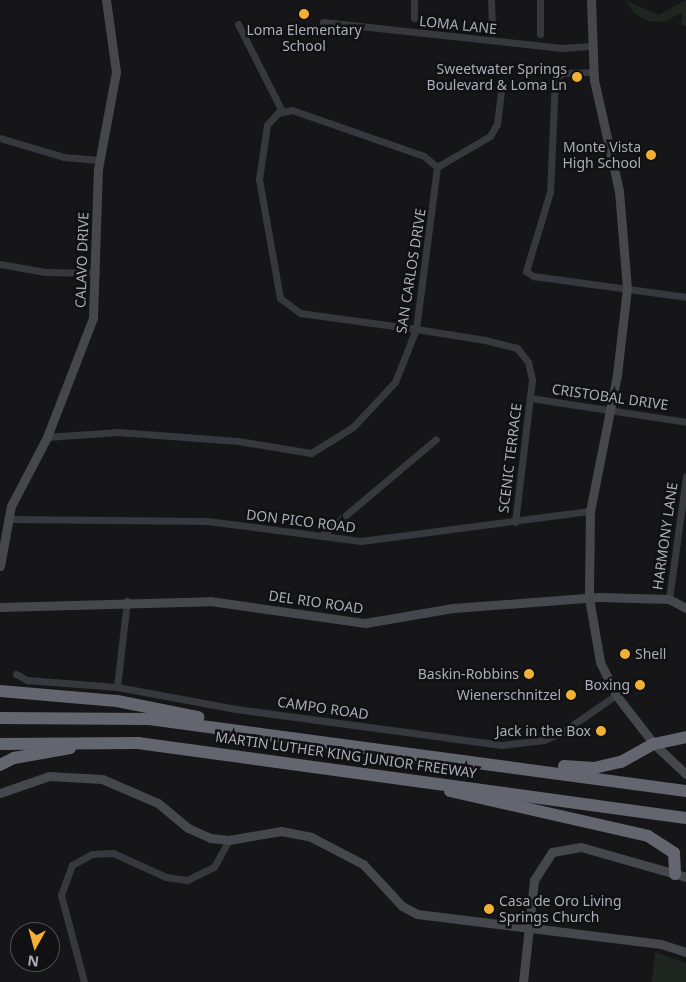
<!DOCTYPE html>
<style>
body{margin:0}
#map{position:relative;width:686px;height:982px;overflow:hidden;background:#161618;font-family:"Noto Sans",sans-serif}
div>[style]{position:absolute}
[style*='--x']{left:calc(var(--x)*1px);top:calc(var(--y)*1px);width:calc(var(--w)*1px);rotate:calc(var(--a)*1deg)}
.green>*{inset:0;background:#1e261f}
.street>*{height:7px;margin:-3.5px;padding:0 3.5px;transform-origin:3.5px;border-radius:3.5px;background:#37383d}
.secondary>*{height:9px;margin:-4.5px;padding:0 4.5px;transform-origin:4.5px;border-radius:4.5px;background:#45474d}
.highway>*{height:12px;margin:-6px;padding:0 6px;transform-origin:6px;border-radius:6px;background:#63666e}
.dots>*{width:14px;height:14px;translate:-50% -50%;box-sizing:border-box;border:2px solid #111113;border-radius:50%}
span{translate:-50% -50%;white-space:nowrap;text-align:center;line-height:1.15;-webkit-text-stroke:5px #111113;paint-order:stroke}
.street-label{font-size:14px;color:#a8adb8}
.poi-label{font-size:14px;color:#a8adb8}
.right{translate:-100% -50%;text-align:right}
.left{translate:0 -50%;text-align:left}
.north{position:absolute;left:10px;top:922px;width:50px;height:50px;box-sizing:border-box;background:#111113;border:1px solid #4d4f55;border-radius:50%;rotate:187deg;font-size:14px;font-weight:700;line-height:20px;text-align:center;color:#a8adb8}
.north::after{content:'';display:block;margin:auto;width:18px;height:22px;background:#f2b134;clip-path:polygon(50% 0,100% 100%,50% 72%,0 100%)}
</style>
<div id="map">
<div class="green">
<div style="clip-path:polygon(625px 0,659px 15px,686px 0,686px 26px,681px 25px,683px 12px,664px 22px,648px 21px,634px 13px)"></div>
<div style="clip-path:polygon(655px 952px,686px 963px,686px 982px,652px 982px)"></div>
</div>
<div class="street">
<div style="--x:491;--y:0;--w:26;--a:88"></div>
<div style="--x:414;--y:18;--w:18;--a:-90"></div>
<div style="--x:323;--y:22;--w:240;--a:6.2"></div>
<div style="--x:562;--y:48;--w:28;--a:-4"></div>
<div style="--x:238;--y:24;--w:97;--a:63.2"></div>
<div style="--x:540;--y:34;--w:34;--a:-90"></div>
<div style="--x:593;--y:72;--w:30;--a:178"></div>
<div style="--x:563;--y:73;--w:10;--a:143"></div>
<div style="--x:555;--y:79;--w:113;--a:92.5"></div>
<div style="--x:550;--y:192;--w:83;--a:106.9"></div>
<div style="--x:526;--y:271;--w:9;--a:36"></div>
<div style="--x:533;--y:276;--w:154;--a:7.8"></div>
<div style="--x:0;--y:138;--w:67;--a:16.5"></div>
<div style="--x:64;--y:157;--w:35;--a:5"></div>
<div style="--x:437;--y:167;--w:61;--a:-30.3"></div>
<div style="--x:490;--y:136;--w:14;--a:-60"></div>
<div style="--x:497;--y:124;--w:41;--a:-83"></div>
<div style="--x:0;--y:264;--w:46;--a:10.1"></div>
<div style="--x:45;--y:272;--w:51;--a:1.1"></div>
<div style="--x:530;--y:398;--w:158;--a:8.7"></div>
<div style="--x:47;--y:437;--w:71;--a:-4"></div>
<div style="--x:118;--y:432;--w:120;--a:4.3"></div>
<div style="--x:238;--y:441;--w:74;--a:9.3"></div>
<div style="--x:311;--y:453;--w:49;--a:-31.8"></div>
<div style="--x:353;--y:427;--w:62;--a:-47"></div>
<div style="--x:395;--y:382;--w:57;--a:-68.4"></div>
<div style="--x:416;--y:329;--w:163;--a:-82.6"></div>
<div style="--x:437;--y:167;--w:17;--a:-140"></div>
<div style="--x:424;--y:156;--w:140;--a:-160.8"></div>
<div style="--x:292;--y:110;--w:14;--a:168"></div>
<div style="--x:278;--y:113;--w:16;--a:133"></div>
<div style="--x:267;--y:125;--w:55;--a:98.4"></div>
<div style="--x:259;--y:179;--w:121;--a:80"></div>
<div style="--x:280;--y:298;--w:25;--a:37"></div>
<div style="--x:300;--y:313;--w:117;--a:7.9"></div>
<div style="--x:416;--y:329;--w:70;--a:9.1"></div>
<div style="--x:485;--y:340;--w:33;--a:14"></div>
<div style="--x:517;--y:348;--w:18;--a:52"></div>
<div style="--x:528;--y:362;--w:18;--a:77"></div>
<div style="--x:532;--y:380;--w:143;--a:96.8"></div>
<div style="--x:7;--y:519;--w:200;--a:0.6"></div>
<div style="--x:207;--y:521;--w:155;--a:7.4"></div>
<div style="--x:361;--y:541;--w:231;--a:-7.5"></div>
<div style="--x:321;--y:536;--w:150;--a:-40.1"></div>
<div style="--x:669;--y:599;--w:124;--a:-82.1"></div>
<div style="--x:16;--y:674;--w:13;--a:29"></div>
<div style="--x:27;--y:680;--w:90;--a:4.4"></div>
<div style="--x:117;--y:687;--w:121;--a:10.5"></div>
<div style="--x:236;--y:709;--w:268;--a:7.7"></div>
<div style="--x:502;--y:745;--w:42;--a:-6.8"></div>
<div style="--x:544;--y:740;--w:22;--a:-24"></div>
<div style="--x:564;--y:731;--w:63;--a:-34.7"></div>
<div style="--x:117;--y:687;--w:87;--a:-83.4"></div>
<div style="--x:84;--y:982;--w:90;--a:-104.8"></div>
<div style="--x:61;--y:895;--w:32;--a:-70"></div>
<div style="--x:72;--y:865;--w:23;--a:-29"></div>
<div style="--x:92;--y:854;--w:21;--a:-3"></div>
<div style="--x:113;--y:853;--w:58;--a:24.4"></div>
<div style="--x:166;--y:877;--w:21;--a:8"></div>
<div style="--x:187;--y:880;--w:30;--a:-26"></div>
<div style="--x:214;--y:867;--w:31;--a:-61"></div>
</div>
<div class="secondary">
<div style="--x:591;--y:0;--w:80;--a:87.9"></div>
<div style="--x:594;--y:80;--w:114;--a:77.3"></div>
<div style="--x:619;--y:191;--w:97;--a:85.3"></div>
<div style="--x:627;--y:288;--w:88;--a:96.6"></div>
<div style="--x:617;--y:375;--w:139;--a:101.2"></div>
<div style="--x:590;--y:511;--w:87;--a:90.7"></div>
<div style="--x:589;--y:598;--w:65;--a:80.2"></div>
<div style="--x:600;--y:662;--w:37;--a:64"></div>
<div style="--x:616;--y:695;--w:62;--a:52.2"></div>
<div style="--x:654;--y:744;--w:44;--a:43.2"></div>
<div style="--x:0;--y:566;--w:61;--a:-79.6"></div>
<div style="--x:11;--y:506;--w:78;--a:-62.4"></div>
<div style="--x:47;--y:437;--w:128;--a:-68.9"></div>
<div style="--x:93;--y:318;--w:149;--a:-88.1"></div>
<div style="--x:98;--y:169;--w:99;--a:-79.5"></div>
<div style="--x:116;--y:72;--w:73;--a:-97.9"></div>
<div style="--x:0;--y:607;--w:210;--a:-1.6"></div>
<div style="--x:210;--y:601;--w:157;--a:8.1"></div>
<div style="--x:365;--y:623;--w:89;--a:-9.7"></div>
<div style="--x:453;--y:608;--w:146;--a:-4.3"></div>
<div style="--x:599;--y:597;--w:70;--a:1.6"></div>
<div style="--x:669;--y:599;--w:19;--a:28"></div>
<div style="--x:0;--y:793;--w:52;--a:-19.1"></div>
<div style="--x:49;--y:776;--w:53;--a:3.2"></div>
<div style="--x:102;--y:779;--w:61;--a:23.2"></div>
<div style="--x:158;--y:803;--w:39;--a:40"></div>
<div style="--x:188;--y:828;--w:24;--a:24"></div>
<div style="--x:210;--y:838;--w:19;--a:6"></div>
<div style="--x:229;--y:840;--w:53;--a:-9.8"></div>
<div style="--x:281;--y:831;--w:31;--a:11"></div>
<div style="--x:311;--y:837;--w:59;--a:27.4"></div>
<div style="--x:363;--y:864;--w:57;--a:47.1"></div>
<div style="--x:402;--y:906;--w:17;--a:28"></div>
<div style="--x:417;--y:914;--w:246;--a:7"></div>
<div style="--x:661;--y:944;--w:26;--a:18"></div>
<div style="--x:523;--y:982;--w:103;--a:-83.8"></div>
<div style="--x:534;--y:880;--w:33;--a:-57"></div>
<div style="--x:552;--y:852;--w:29;--a:-10"></div>
<div style="--x:581;--y:847;--w:109;--a:15.9"></div>
</div>
<div class="highway">
<div style="--x:0;--y:691;--w:117;--a:4.9"></div>
<div style="--x:117;--y:701;--w:83;--a:11.2"></div>
<div style="--x:0;--y:718;--w:149;--a:0.4"></div>
<div style="--x:149;--y:719;--w:542;--a:7.64"></div>
<div style="--x:0;--y:744;--w:138;--a:-0.4"></div>
<div style="--x:138;--y:743;--w:553;--a:7.79"></div>
<div style="--x:0;--y:765;--w:16;--a:-27"></div>
<div style="--x:14;--y:758;--w:57;--a:-10.1"></div>
<div style="--x:564;--y:766;--w:30;--a:4"></div>
<div style="--x:594;--y:768;--w:28;--a:-13"></div>
<div style="--x:621;--y:762;--w:38;--a:-29"></div>
<div style="--x:654;--y:744;--w:33;--a:-12"></div>
<div style="--x:450;--y:791;--w:203;--a:12.8"></div>
<div style="--x:648;--y:836;--w:31;--a:33"></div>
<div style="--x:674;--y:853;--w:21;--a:87"></div>
</div>
<div class="dots">
<div style="left:304px;top:14px;background:#f2b134"></div>
<div style="left:577px;top:77px;background:#f2b134"></div>
<div style="left:651px;top:155px;background:#f2b134"></div>
<div style="left:625px;top:654px;background:#f2b134"></div>
<div style="left:529px;top:674px;background:#f2b134"></div>
<div style="left:640px;top:685px;background:#f2b134"></div>
<div style="left:571px;top:695px;background:#f2b134"></div>
<div style="left:601px;top:731px;background:#f2b134"></div>
<div style="left:489px;top:909px;background:#f2b134"></div>
</div>
<div class="street-label">
<span style="left:458px;top:25px;rotate:6deg">LOMA LANE</span>
<span style="left:82px;top:260px;rotate:-88deg">CALAVO DRIVE</span>
<span style="left:411px;top:271px;rotate:-81deg">SAN CARLOS DRIVE</span>
<span style="left:610px;top:397px;rotate:8deg">CRISTOBAL DRIVE</span>
<span style="left:510px;top:458px;rotate:-83deg">SCENIC TERRACE</span>
<span style="left:301px;top:521px;rotate:7deg">DON PICO ROAD</span>
<span style="left:665px;top:536px;rotate:-82deg">HARMONY LANE</span>
<span style="left:316px;top:602px;rotate:8deg">DEL RIO ROAD</span>
<span style="left:323px;top:708px;rotate:8deg">CAMPO ROAD</span>
<span style="left:346px;top:755px;rotate:8deg">MARTIN LUTHER KING JUNIOR FREEWAY</span>
</div>
<div class="poi-label">
<span style="left:304px;top:38px">Loma Elementary<br>School</span>
<span class="right" style="left:567px;top:77px">Sweetwater Springs<br>Boulevard &amp; Loma Ln</span>
<span class="right" style="left:641px;top:155px">Monte Vista<br>High School</span>
<span class="left" style="left:635px;top:654px">Shell</span>
<span class="right" style="left:519px;top:674px">Baskin-Robbins</span>
<span class="right" style="left:630px;top:685px">Boxing</span>
<span class="right" style="left:561px;top:695px">Wienerschnitzel</span>
<span class="right" style="left:591px;top:731px">Jack in the Box</span>
<span class="left" style="left:499px;top:909px">Casa de Oro Living<br>Springs Church</span>
</div>
<div class="north">N</div>
</div>
